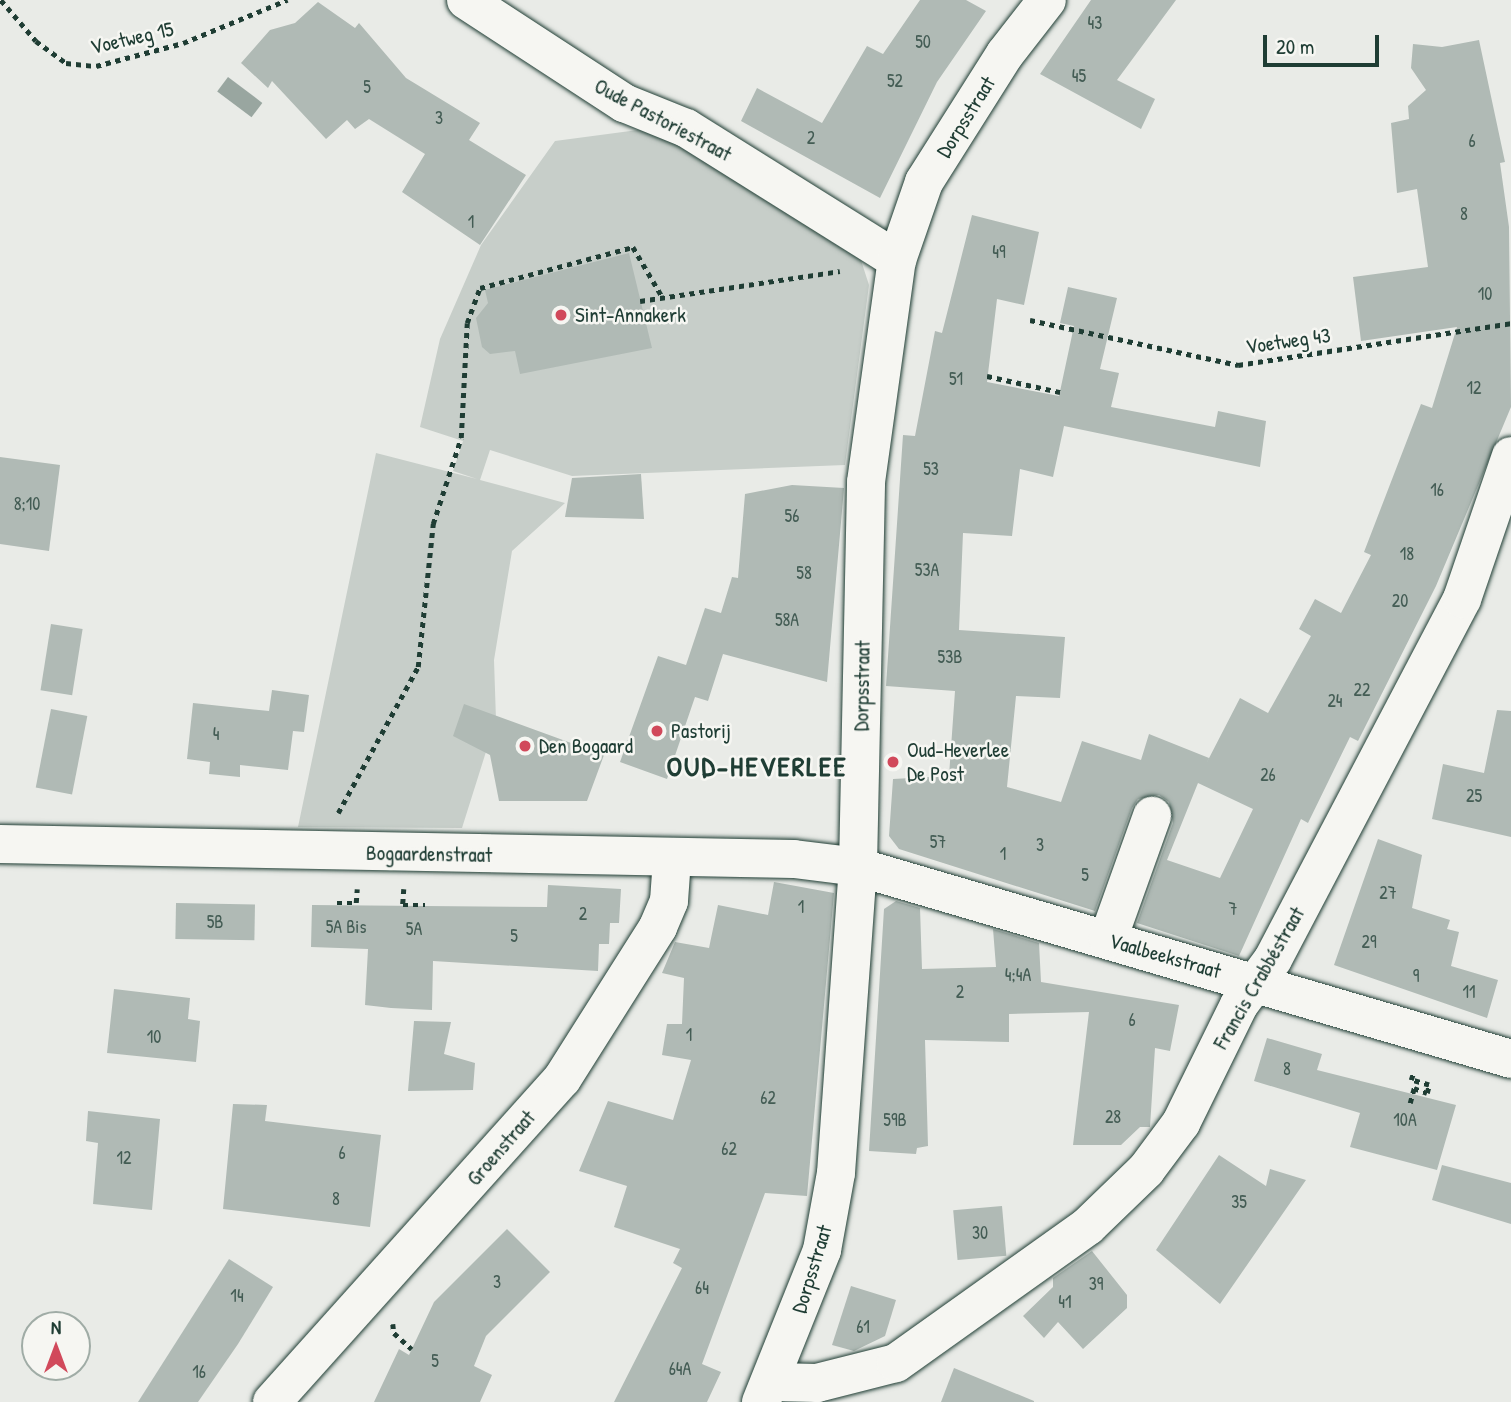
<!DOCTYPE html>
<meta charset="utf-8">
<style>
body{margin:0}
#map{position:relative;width:1511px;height:1402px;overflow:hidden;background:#e9ebe7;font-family:"Patrick Hand",sans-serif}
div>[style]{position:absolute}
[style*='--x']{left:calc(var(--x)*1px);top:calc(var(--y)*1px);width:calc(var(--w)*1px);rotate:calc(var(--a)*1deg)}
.green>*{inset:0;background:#c7cec9}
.water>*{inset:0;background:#99a6a0;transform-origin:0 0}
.building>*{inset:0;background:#b0bab5;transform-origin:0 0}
.path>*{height:4.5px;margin-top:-2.25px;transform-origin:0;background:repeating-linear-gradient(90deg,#1f3d34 0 5px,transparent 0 10px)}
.roads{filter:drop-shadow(0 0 2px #1f3d34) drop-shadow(0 0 2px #1f3d34)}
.minor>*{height:38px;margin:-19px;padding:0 19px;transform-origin:19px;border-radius:19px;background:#f6f6f2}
.dots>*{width:19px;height:19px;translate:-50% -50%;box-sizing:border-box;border:4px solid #f6f6f2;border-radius:50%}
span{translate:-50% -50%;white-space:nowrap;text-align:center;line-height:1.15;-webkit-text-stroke:5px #f6f6f2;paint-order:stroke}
.number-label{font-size:18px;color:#435c54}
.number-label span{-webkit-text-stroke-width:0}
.street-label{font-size:21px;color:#1f3d34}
.poi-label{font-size:21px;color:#1f3d34}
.left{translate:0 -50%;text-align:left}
.district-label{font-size:28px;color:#1f3d34;font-weight:700;letter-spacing:2px}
.north{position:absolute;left:21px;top:1311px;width:70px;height:70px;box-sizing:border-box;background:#f6f6f2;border:2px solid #a0aca6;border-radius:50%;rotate:0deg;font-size:19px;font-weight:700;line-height:28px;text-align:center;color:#1f3d34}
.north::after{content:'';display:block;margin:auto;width:24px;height:32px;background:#d1495b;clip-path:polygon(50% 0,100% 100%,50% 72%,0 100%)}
.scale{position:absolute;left:1263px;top:35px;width:116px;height:32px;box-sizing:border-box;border:4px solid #1f3d34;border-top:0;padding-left:9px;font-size:21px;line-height:24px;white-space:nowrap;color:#1f3d34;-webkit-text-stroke:5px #f6f6f2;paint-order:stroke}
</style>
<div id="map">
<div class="green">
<div style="clip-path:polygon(668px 126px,858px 251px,869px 285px,845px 465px,572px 476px,490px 450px,480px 480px,565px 503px,512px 551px,494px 660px,496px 720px,462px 828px,298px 827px,376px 453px,477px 479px,453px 471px,463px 441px,420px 427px,440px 339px,481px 245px,555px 141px)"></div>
</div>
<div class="water">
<div style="left:228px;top:77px;width:43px;height:18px;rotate:37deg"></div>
</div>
<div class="building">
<div style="clip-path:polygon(920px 0,966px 0,986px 11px,937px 82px,880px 198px,741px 121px,757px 88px,822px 123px,867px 46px,883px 54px)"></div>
<div style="clip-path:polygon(1091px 0,1176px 0,1117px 80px,1155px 99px,1141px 129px,1040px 74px)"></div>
<div style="clip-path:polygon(318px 2px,355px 28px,359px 23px,406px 78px,480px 123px,469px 140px,526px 175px,480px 245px,402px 192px,425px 154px,369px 119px,355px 129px,347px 120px,326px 139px,272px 81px,268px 88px,241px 63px,270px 30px,295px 23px)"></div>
<div style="clip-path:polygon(evenodd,1479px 40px,1505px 162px,1500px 163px,1509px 227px,1511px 407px,1436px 586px,1358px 741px,1350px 737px,1308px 823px,1301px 819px,1239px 956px,1137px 923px,1173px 823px,1169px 802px,1159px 795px,1138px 799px,1132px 808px,1095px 911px,899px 849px,889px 836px,893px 779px,949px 776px,955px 691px,886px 686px,903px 435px,915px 436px,935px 331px,942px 333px,972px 215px,1039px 232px,1024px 305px,997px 299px,987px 382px,1059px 396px,1074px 326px,1060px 323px,1068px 287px,1117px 298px,1100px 369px,1119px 373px,1111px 407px,1215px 427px,1218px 411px,1266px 421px,1260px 467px,1064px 426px,1053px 477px,1020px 469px,1012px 536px,963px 533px,959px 630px,1065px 637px,1060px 698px,1016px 696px,1007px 787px,1061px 802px,1082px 741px,1141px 760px,1149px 734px,1209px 758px,1206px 764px,1240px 698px,1268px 713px,1311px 636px,1299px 629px,1315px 599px,1341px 613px,1371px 555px,1364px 552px,1421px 404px,1432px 408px,1457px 327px,1361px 341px,1353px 277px,1428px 267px,1417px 189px,1397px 193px,1391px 123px,1409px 119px,1408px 106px,1426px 90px,1411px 68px,1413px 44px,1442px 47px,1479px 40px,1198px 783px,1253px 809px,1220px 878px,1167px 860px,1198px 783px)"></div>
<div style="clip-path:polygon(629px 253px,652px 348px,520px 374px,515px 351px,490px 354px,482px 347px,476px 318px,488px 303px,485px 290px)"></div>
<div style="clip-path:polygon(0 457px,60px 465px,49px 551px,0 544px)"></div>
<div style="clip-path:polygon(641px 474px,644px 519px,565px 517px,572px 478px)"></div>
<div style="clip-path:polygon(792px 485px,844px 488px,827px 682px,723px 654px,708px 701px,695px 697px,667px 779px,620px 762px,658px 656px,686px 665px,705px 608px,721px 613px,732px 577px,738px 578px,745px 494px)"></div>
<div style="left:51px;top:624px;width:32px;height:67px;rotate:9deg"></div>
<div style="clip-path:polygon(272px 690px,309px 695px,304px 732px,293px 731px,288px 770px,240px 765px,240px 777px,209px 774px,210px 762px,187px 759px,193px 703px,269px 711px)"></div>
<div style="clip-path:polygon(464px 704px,604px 755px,587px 801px,499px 801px,490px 755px,453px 736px)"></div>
<div style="left:51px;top:709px;width:37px;height:80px;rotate:11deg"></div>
<div style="clip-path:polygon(1497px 710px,1511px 711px,1511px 837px,1432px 819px,1443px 764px,1484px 773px)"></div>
<div style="clip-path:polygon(1378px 839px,1422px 855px,1412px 908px,1450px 920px,1447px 929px,1459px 932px,1451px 966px,1498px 980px,1487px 1018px,1334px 965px)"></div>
<div style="clip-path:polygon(774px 882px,834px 893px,807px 1196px,765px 1193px,702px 1364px,721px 1372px,707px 1402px,614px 1402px,682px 1268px,673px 1263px,680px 1249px,614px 1227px,627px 1186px,579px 1171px,608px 1101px,673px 1120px,691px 1060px,662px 1055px,667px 1024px,682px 1024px,684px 978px,662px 973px,675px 942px,709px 948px,718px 905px,768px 915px)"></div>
<div style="clip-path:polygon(548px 885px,621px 889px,619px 923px,610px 923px,609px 944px,599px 944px,598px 971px,433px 961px,432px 1010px,391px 1008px,365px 1005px,368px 949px,311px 947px,312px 905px,547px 907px)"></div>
<div style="clip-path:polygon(896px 901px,920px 908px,922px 969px,996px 967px,993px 929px,1039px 943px,1041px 982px,1179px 1005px,1170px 1051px,1155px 1048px,1150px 1127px,1140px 1127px,1121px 1145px,1073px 1145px,1089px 1012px,1009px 1014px,1009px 1042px,925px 1040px,928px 1146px,917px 1148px,916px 1154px,869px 1151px,884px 909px)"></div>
<div style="left:176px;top:903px;width:79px;height:36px;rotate:1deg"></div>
<div style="clip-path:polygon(114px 989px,190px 998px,188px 1019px,200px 1021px,196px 1062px,107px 1053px)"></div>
<div style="clip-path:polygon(414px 1021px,451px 1022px,444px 1054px,475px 1063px,473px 1090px,408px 1091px)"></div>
<div style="clip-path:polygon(1267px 1038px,1322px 1054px,1317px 1070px,1456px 1105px,1437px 1170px,1350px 1147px,1360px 1113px,1254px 1081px)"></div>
<div style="clip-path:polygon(233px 1104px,267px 1105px,265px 1121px,381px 1135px,370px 1227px,223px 1209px)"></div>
<div style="clip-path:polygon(88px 1111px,160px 1119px,152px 1210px,93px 1204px,98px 1143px,86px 1141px)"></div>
<div style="clip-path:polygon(1219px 1155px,1266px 1186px,1270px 1169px,1306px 1180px,1220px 1304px,1156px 1250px)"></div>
<div style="clip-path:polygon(1442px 1165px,1511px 1183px,1511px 1224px,1432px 1200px)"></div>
<div style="left:1002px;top:1206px;width:50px;height:49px;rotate:85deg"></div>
<div style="clip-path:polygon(507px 1229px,550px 1272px,486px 1336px,474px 1366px,492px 1375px,480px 1402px,374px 1402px,399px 1349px,409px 1355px,434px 1302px)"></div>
<div style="clip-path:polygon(1092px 1251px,1127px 1295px,1127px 1308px,1083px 1349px,1058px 1322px,1044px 1338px,1023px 1316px,1053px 1287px,1053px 1278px)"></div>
<div style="clip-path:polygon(229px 1259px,273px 1287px,238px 1344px,198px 1402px,138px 1402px)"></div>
<div style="clip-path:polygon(851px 1286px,896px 1300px,885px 1336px,854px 1351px,832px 1345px)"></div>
<div style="clip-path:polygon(954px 1368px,1034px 1401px,1034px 1402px,941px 1402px)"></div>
</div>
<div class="path">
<div style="--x:1;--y:0;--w:54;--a:49.5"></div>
<div style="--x:36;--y:41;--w:37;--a:36"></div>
<div style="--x:66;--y:63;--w:30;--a:6"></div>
<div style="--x:96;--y:66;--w:90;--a:-14.8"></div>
<div style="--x:183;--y:43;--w:113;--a:-22.5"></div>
<div style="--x:640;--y:301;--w:202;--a:-8.5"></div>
<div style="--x:1030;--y:320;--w:213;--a:12.2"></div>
<div style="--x:1238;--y:365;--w:276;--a:-8.7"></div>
<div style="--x:987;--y:376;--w:75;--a:12.4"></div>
<div style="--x:338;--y:813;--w:166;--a:-61.3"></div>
<div style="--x:418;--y:667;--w:144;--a:-84"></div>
<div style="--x:433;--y:524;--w:90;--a:-72"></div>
<div style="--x:461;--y:438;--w:115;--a:-87"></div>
<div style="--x:467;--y:323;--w:37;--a:-70"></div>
<div style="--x:480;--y:288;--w:158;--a:-15"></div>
<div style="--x:633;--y:247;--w:59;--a:59.5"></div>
<div style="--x:404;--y:889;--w:16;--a:94"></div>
<div style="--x:403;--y:905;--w:22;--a:0"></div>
<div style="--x:337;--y:903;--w:19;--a:0"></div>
<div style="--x:356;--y:903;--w:14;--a:-86"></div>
<div style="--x:1410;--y:1103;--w:16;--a:-75"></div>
<div style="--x:1414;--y:1088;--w:14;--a:21"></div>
<div style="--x:1427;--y:1093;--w:8;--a:-76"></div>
<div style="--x:1429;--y:1085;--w:19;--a:-164"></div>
<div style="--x:1411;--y:1080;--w:9;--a:-72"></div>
<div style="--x:393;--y:1324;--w:9;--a:84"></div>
<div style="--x:394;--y:1333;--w:24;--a:42"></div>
</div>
<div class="roads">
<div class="minor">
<div style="--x:466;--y:0;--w:189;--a:33.1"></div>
<div style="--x:624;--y:103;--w:67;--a:22"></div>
<div style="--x:686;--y:128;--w:249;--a:32"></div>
<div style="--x:0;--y:844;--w:794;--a:1.08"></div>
<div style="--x:794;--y:859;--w:64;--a:7.1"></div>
<div style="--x:858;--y:867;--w:681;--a:16.38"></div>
<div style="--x:1108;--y:939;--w:131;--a:-70.3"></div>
<div style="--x:774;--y:1382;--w:43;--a:1.3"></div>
<div style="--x:817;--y:1383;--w:81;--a:-14.2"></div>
<div style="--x:896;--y:1363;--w:236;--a:-35.5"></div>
<div style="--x:1088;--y:1226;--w:81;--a:-44"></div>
<div style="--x:1146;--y:1170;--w:59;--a:-53.3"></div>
<div style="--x:1181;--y:1123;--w:131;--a:-63.8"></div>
<div style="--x:1239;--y:1005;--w:57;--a:-53.5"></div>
<div style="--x:1273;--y:959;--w:407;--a:-62.3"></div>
<div style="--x:1462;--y:599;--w:151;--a:-71.1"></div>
<div style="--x:272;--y:1402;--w:434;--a:-48.1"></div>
<div style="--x:562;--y:1079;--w:180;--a:-57.7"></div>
<div style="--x:658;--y:927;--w:28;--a:-67"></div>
<div style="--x:669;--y:901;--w:42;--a:-85.9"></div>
<div style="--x:761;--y:1402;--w:164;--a:-68.1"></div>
<div style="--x:822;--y:1250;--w:78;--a:-79.7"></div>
<div style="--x:836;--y:1173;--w:307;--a:-85.9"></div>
<div style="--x:858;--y:867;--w:385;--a:-88.8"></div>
<div style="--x:866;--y:482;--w:224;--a:-82.1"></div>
<div style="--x:897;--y:260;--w:83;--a:-70.9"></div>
<div style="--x:924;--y:182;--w:151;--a:-57.7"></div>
<div style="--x:1005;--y:54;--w:68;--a:-52.1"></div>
</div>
</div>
<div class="dots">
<div style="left:561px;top:315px;background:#d1495b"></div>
<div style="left:657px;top:731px;background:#d1495b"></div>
<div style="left:525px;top:746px;background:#d1495b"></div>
<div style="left:893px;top:762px;background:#d1495b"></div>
</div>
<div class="number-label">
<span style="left:1095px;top:23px">43</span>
<span style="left:923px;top:42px">50</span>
<span style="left:1079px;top:76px">45</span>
<span style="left:895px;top:81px">52</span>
<span style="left:367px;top:87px">5</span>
<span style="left:439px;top:118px">3</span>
<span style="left:811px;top:138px">2</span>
<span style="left:1472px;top:141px">6</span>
<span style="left:1464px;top:214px">8</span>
<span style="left:471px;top:222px">1</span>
<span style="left:999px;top:252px">49</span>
<span style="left:1485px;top:294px">10</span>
<span style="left:956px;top:379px">51</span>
<span style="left:1474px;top:388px">12</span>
<span style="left:931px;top:469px">53</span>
<span style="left:1437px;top:490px">16</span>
<span style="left:27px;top:504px">8;10</span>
<span style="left:792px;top:516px">56</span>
<span style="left:1407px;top:554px">18</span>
<span style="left:927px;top:570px">53A</span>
<span style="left:804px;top:573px">58</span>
<span style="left:1400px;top:601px">20</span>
<span style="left:787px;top:620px">58A</span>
<span style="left:950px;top:657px">53B</span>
<span style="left:1362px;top:690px">22</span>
<span style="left:1335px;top:701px">24</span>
<span style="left:216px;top:734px">4</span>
<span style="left:1268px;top:775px">26</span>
<span style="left:1474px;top:796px">25</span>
<span style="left:938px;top:842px">57</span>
<span style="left:1040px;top:845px">3</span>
<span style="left:1003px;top:854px">1</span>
<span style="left:1085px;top:875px">5</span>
<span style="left:1388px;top:893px">27</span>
<span style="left:801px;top:907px">1</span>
<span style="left:1233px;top:909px">7</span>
<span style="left:583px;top:914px">2</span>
<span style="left:215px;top:922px">5B</span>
<span style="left:346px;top:927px">5A Bis</span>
<span style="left:414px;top:929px">5A</span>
<span style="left:514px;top:936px">5</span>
<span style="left:1369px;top:942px">29</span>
<span style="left:1018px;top:975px">4;4A</span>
<span style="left:1416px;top:976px">9</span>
<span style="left:960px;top:992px">2</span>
<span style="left:1469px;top:992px">11</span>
<span style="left:1132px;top:1020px">6</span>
<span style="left:689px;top:1035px">1</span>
<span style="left:154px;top:1037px">10</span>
<span style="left:1287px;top:1069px">8</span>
<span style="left:768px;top:1098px">62</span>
<span style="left:1113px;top:1117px">28</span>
<span style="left:895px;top:1120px">59B</span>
<span style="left:1405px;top:1120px">10A</span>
<span style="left:729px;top:1149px">62</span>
<span style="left:342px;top:1153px">6</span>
<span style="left:124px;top:1158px">12</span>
<span style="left:336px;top:1199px">8</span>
<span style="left:1239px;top:1202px">35</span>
<span style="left:980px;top:1233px">30</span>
<span style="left:497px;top:1282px">3</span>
<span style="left:1096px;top:1284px">39</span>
<span style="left:702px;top:1288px">64</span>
<span style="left:237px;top:1296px">14</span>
<span style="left:1065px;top:1302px">41</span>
<span style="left:863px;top:1327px">61</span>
<span style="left:435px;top:1361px">5</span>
<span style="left:680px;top:1369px">64A</span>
<span style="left:199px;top:1372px">16</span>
</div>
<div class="street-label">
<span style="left:132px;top:38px;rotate:-13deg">Voetweg 15</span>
<span style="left:966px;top:117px;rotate:-58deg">Dorpsstraat</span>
<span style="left:663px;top:120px;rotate:28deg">Oude Pastoriestraat</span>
<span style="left:1288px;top:341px;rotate:-8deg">Voetweg 43</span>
<span style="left:862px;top:686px;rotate:-89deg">Dorpsstraat</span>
<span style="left:429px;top:854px;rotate:1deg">Bogaardenstraat</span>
<span style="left:1165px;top:956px;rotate:16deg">Vaalbeekstraat</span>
<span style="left:1259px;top:978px;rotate:-60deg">Francis Crabbéstraat</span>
<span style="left:501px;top:1148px;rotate:-49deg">Groenstraat</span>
<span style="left:812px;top:1269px;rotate:-73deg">Dorpsstraat</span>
</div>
<div class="poi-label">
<span class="left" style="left:575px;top:315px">Sint-Annakerk</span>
<span class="left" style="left:671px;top:731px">Pastorij</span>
<span class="left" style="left:539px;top:746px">Den Bogaard</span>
<span class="left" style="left:907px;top:762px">Oud-Heverlee<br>De Post</span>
</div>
<div class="district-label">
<span style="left:757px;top:766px">OUD-HEVERLEE</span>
</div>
<div class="north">N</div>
<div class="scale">20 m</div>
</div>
